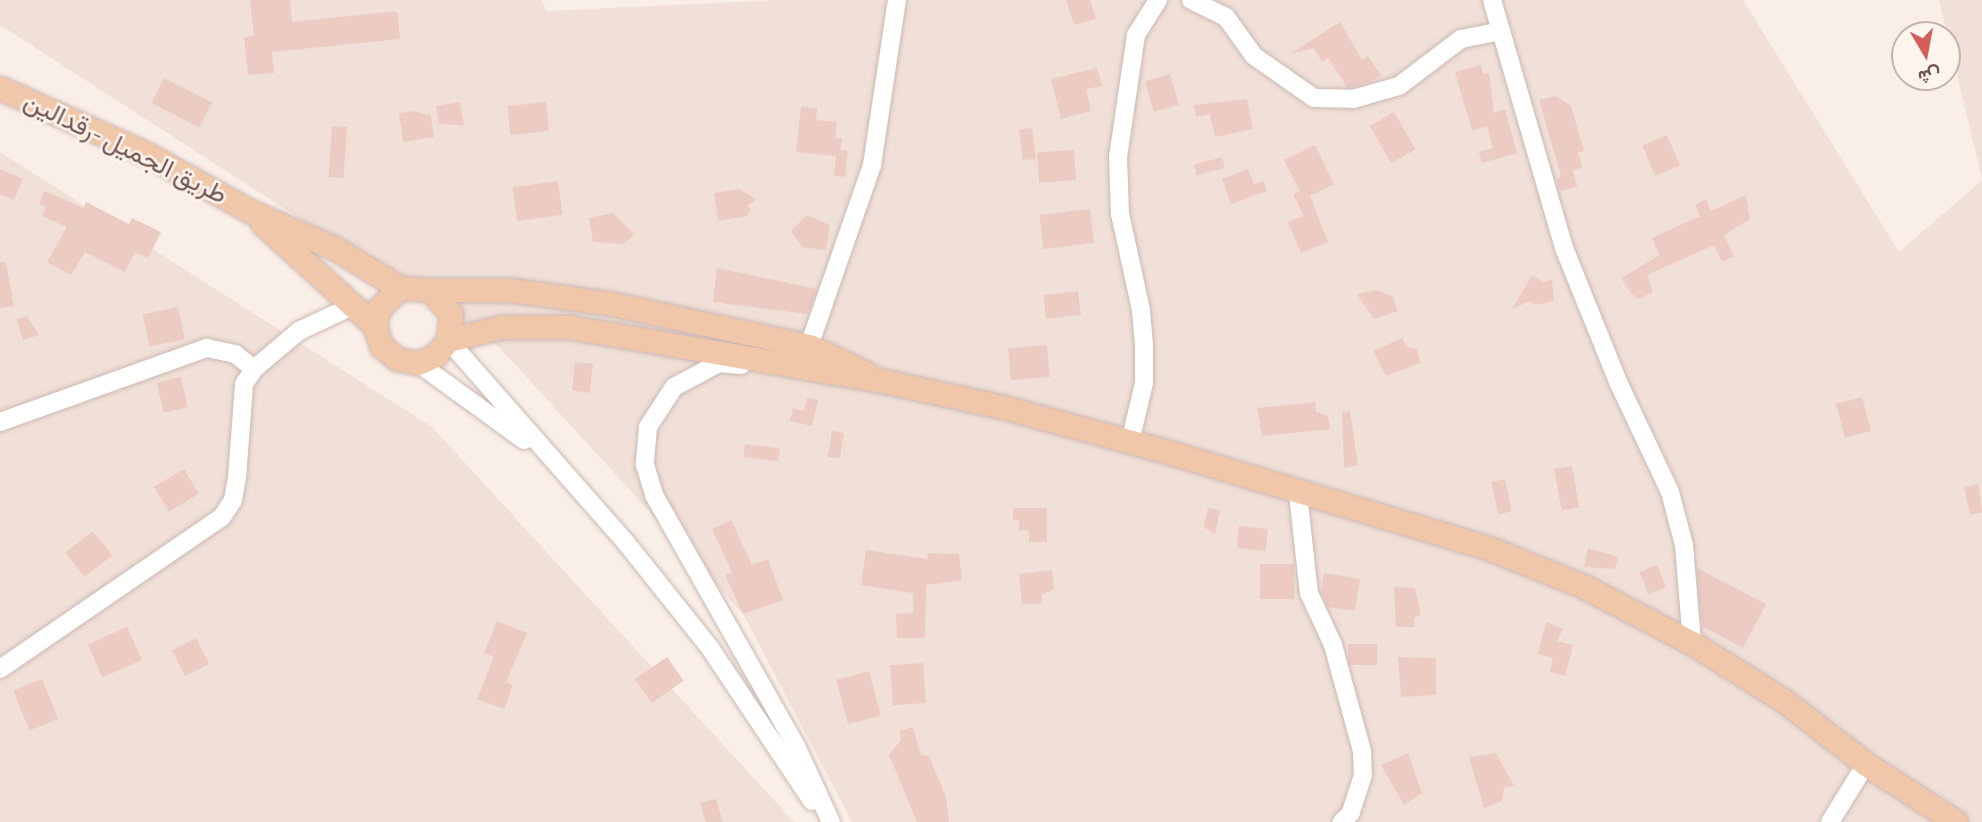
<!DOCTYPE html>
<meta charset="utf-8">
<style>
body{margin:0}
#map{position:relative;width:1982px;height:822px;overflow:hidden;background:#faefe8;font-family:"Sofia Sans Condensed",Vazirmatn,sans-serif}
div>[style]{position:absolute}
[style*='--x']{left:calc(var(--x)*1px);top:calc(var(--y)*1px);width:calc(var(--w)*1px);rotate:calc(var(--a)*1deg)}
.residential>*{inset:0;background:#f0e0d7}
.building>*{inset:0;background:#eccbc3;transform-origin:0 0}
.roads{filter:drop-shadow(0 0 2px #ccb8b2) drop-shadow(0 0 2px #ccb8b2)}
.minor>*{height:18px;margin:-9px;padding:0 9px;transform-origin:9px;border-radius:9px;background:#fff}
.major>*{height:23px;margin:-11.5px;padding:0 11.5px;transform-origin:11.5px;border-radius:11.5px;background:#f0c7a9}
span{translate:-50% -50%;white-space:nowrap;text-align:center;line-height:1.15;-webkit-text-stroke:5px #fdf4ee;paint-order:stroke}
.street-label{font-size:26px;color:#71544f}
.north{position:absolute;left:1891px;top:21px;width:70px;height:70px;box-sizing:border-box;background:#fdf4ee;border:2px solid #c5b4ae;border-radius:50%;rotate:170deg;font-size:19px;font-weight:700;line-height:28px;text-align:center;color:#71544f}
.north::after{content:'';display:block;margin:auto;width:24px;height:32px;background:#d45e5c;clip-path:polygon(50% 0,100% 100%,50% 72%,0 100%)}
</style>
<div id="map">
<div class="residential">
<div style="clip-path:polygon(0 0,542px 0,546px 11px,779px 0,1743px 0,1899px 252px,1982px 180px,1982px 822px,852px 822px,743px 614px,499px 347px,0 25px)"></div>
<div style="clip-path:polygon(1939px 0,1982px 0,1982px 179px)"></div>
<div style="clip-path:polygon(0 152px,432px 427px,794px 822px,0 822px)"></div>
</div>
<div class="building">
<div style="clip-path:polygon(250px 0,290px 0,292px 22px,397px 11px,400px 39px,272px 52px,274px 73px,248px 75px,244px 37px,254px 36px)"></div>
<div style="clip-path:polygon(1066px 0,1090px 0,1096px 19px,1074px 25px)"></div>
<div style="clip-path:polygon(1340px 22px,1362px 60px,1368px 56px,1381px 75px,1370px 82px,1348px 88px,1328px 58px,1322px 62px,1314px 48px,1290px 54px)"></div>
<div style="clip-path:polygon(1481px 65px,1483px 74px,1489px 73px,1494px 113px,1505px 109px,1517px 153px,1482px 163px,1479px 152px,1493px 148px,1487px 126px,1472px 131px,1455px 72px)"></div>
<div style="clip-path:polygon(1097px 68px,1102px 86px,1086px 89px,1091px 111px,1061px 119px,1051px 79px)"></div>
<div style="left:1170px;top:74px;width:32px;height:26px;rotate:74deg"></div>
<div style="left:164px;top:78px;width:54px;height:28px;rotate:27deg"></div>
<div style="clip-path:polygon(1556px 96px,1571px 106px,1584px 151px,1578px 152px,1582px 168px,1573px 170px,1577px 187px,1560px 191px,1557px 179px,1561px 176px,1539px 100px)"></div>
<div style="clip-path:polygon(1247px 99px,1253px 129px,1215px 137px,1210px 114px,1196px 117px,1194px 105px)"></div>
<div style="clip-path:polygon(460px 102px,464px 125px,439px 124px,436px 106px)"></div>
<div style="left:546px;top:102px;width:29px;height:39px;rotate:84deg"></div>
<div style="clip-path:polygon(801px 107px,817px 108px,816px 120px,837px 122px,835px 138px,842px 139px,840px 150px,848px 151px,845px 177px,834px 176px,836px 156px,796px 152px)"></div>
<div style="clip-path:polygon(414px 111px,431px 116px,434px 137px,403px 142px,399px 113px)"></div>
<div style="left:1394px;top:112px;width:43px;height:28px;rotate:60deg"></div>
<div style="left:332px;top:126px;width:15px;height:51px;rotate:4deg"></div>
<div style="left:1032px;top:128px;width:31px;height:13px;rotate:83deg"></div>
<div style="left:1667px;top:135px;width:33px;height:27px;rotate:67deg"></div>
<div style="clip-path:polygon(1315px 145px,1334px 184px,1310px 196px,1328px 242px,1301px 253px,1288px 222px,1304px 216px,1293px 194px,1300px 191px,1284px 160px)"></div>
<div style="left:1074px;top:150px;width:30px;height:37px;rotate:86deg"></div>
<div style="left:1222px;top:157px;width:11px;height:29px;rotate:75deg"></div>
<div style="clip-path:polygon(0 169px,23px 179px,14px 200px,0 194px)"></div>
<div style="clip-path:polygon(1248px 169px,1254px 184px,1263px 181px,1267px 191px,1231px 204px,1222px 179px)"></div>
<div style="left:558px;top:181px;width:34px;height:46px;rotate:82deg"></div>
<div style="clip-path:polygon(739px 189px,756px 199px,747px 206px,751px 209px,747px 216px,718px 221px,714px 193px)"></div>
<div style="clip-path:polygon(44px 191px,84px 208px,86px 202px,129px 224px,132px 218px,161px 232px,148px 258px,135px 252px,125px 272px,85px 252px,71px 275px,47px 262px,67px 227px,42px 216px,46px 207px,39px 204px)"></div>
<div style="clip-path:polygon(1746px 195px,1750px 219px,1724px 235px,1734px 256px,1722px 262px,1714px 245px,1647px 275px,1653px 292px,1639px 299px,1632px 294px,1621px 278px,1660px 255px,1652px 238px,1700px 216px,1695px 205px,1706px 199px,1711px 211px)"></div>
<div style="left:1090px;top:209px;width:34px;height:51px;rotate:83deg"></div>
<div style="clip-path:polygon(613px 213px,634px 234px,624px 244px,593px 242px,589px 218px)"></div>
<div style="clip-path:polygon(807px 215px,830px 225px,826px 250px,802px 247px,791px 231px)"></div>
<div style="clip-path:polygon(0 262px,6px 262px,14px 306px,0 308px)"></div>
<div style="clip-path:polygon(717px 268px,817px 289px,808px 314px,713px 302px)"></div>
<div style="clip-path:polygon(1532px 275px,1544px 282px,1552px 280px,1554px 301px,1535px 305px,1529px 301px,1512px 309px)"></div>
<div style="clip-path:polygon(1376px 290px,1393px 297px,1398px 311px,1374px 319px,1357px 294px)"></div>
<div style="left:1078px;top:291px;width:24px;height:35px;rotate:83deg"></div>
<div style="left:178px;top:307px;width:33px;height:36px;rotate:78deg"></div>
<div style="clip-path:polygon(27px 316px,39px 335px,23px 340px,17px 319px)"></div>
<div style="clip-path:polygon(1402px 338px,1406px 347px,1417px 349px,1420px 363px,1386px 376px,1373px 351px)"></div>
<div style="left:1047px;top:345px;width:32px;height:39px;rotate:85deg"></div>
<div style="left:575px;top:362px;width:18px;height:29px;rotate:6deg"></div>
<div style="left:181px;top:377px;width:31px;height:25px;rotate:77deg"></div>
<div style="left:1862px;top:397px;width:35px;height:27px;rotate:75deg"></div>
<div style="clip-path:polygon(807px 398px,818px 400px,812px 426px,790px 421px,793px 408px,804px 411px)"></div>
<div style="clip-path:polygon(1315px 402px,1316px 412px,1328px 416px,1330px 429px,1262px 436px,1257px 408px)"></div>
<div style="clip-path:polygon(1350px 411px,1358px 465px,1344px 468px,1342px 412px)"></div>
<div style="left:832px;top:431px;width:12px;height:26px;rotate:9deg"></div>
<div style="left:745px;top:444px;width:35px;height:13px;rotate:7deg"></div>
<div style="left:1572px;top:466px;width:42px;height:18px;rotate:80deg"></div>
<div style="left:184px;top:469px;width:29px;height:35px;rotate:59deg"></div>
<div style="left:1505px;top:479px;width:33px;height:14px;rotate:78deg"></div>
<div style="clip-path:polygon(1978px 484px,1982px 512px,1970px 515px,1964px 487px)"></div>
<div style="clip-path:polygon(1013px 508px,1047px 508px,1047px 542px,1029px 542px,1029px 530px,1019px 531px,1019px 520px,1013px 520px)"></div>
<div style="clip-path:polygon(1208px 508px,1220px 510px,1215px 534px,1204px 527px)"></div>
<div style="clip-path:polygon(731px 520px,752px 565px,768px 559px,783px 600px,743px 614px,725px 575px,732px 572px,712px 529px)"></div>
<div style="left:1239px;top:526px;width:29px;height:22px;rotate:6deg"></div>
<div style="left:93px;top:531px;width:31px;height:35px;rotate:52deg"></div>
<div style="clip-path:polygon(1588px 548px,1618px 557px,1615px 569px,1584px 567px)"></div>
<div style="clip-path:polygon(866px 550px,928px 559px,927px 553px,959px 554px,962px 580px,926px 585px,925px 638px,897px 638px,896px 614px,913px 613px,913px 593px,861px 585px)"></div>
<div style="left:1260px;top:564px;width:34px;height:35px"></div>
<div style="left:1657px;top:565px;width:24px;height:19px;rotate:68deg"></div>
<div style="clip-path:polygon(1697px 568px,1766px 604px,1743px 648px,1702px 626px)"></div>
<div style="clip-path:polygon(1052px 570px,1054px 589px,1041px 595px,1042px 603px,1022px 605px,1019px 574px)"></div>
<div style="clip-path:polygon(1324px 573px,1360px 579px,1355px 611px,1328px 607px,1321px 591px)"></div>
<div style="clip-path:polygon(1394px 587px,1415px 588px,1421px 615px,1414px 618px,1415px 627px,1396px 627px)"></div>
<div style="clip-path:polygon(497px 621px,527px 633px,506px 682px,513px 685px,504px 709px,477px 699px,494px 657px,484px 653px)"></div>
<div style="clip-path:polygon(1546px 622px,1563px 629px,1557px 641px,1573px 645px,1565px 676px,1550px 672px,1553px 658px,1538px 654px)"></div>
<div style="left:127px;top:627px;width:36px;height:43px;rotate:66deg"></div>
<div style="left:196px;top:638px;width:29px;height:27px;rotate:63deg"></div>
<div style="left:1348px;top:644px;width:29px;height:21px"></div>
<div style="left:667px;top:657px;width:29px;height:39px;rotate:55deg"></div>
<div style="clip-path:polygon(1398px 657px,1436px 658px,1436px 695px,1401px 697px)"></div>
<div style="left:923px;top:663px;width:40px;height:33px;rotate:86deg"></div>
<div style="left:869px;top:671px;width:46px;height:34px;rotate:75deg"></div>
<div style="left:42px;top:679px;width:43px;height:31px;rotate:68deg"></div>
<div style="clip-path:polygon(913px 727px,921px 755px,929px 756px,946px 797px,949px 822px,917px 822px,889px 755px,901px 740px,899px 731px)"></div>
<div style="clip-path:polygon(1408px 753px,1422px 793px,1404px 805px,1381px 765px)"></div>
<div style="clip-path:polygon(1496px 753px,1514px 786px,1504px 788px,1502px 801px,1484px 808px,1469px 757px)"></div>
<div style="clip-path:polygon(716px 799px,723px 822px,706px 822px,700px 803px)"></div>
</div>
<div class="roads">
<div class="minor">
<div style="--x:1191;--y:0;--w:39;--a:26"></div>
<div style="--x:1226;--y:17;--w:48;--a:54.3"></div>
<div style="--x:1254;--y:56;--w:73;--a:35"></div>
<div style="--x:1314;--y:98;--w:39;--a:1"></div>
<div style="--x:1353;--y:99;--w:48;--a:-15.8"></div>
<div style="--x:1399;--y:86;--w:78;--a:-37.2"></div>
<div style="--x:1461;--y:39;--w:41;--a:-11.3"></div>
<div style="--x:1492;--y:0;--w:258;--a:73.8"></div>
<div style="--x:1564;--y:248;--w:147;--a:68"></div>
<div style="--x:1619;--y:384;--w:119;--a:64.7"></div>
<div style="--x:1670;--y:492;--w:55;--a:75.2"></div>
<div style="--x:1684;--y:545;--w:98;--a:85.3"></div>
<div style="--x:448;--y:340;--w:271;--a:48.7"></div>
<div style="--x:627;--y:544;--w:133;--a:51.4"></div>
<div style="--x:710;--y:648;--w:184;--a:56.3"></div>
<div style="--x:815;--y:357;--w:13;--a:-119"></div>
<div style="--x:809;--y:346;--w:192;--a:-70.8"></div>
<div style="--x:872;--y:165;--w:167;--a:-81.4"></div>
<div style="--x:418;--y:363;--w:131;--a:36"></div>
<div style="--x:741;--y:365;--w:22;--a:-175"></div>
<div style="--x:719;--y:363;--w:51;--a:151.9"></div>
<div style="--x:674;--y:387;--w:48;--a:123"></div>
<div style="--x:648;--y:427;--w:38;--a:95"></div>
<div style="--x:645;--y:465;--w:31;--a:73"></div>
<div style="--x:654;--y:495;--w:288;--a:60.5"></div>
<div style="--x:796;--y:746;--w:84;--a:65.3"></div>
<div style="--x:0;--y:422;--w:220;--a:-19.7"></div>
<div style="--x:207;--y:348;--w:29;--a:12"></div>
<div style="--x:235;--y:354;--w:24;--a:38"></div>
<div style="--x:1130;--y:442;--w:61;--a:-76.7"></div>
<div style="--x:1144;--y:383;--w:38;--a:-90"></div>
<div style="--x:1144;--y:345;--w:35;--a:-95"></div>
<div style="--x:1141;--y:310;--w:98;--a:-102.3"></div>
<div style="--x:1120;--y:214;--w:57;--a:-92"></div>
<div style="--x:1118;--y:157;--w:123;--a:-81.6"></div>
<div style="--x:1136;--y:35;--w:41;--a:-57.8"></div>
<div style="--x:1298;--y:494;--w:100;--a:83.7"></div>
<div style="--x:1309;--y:593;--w:57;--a:65.2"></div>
<div style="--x:1333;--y:645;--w:110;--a:74.7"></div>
<div style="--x:1362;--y:751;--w:24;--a:88"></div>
<div style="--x:1363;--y:775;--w:40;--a:108"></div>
<div style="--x:1351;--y:813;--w:13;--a:135"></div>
<div style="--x:0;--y:669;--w:269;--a:-34.4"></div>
<div style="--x:222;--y:517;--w:20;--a:-57"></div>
<div style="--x:233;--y:500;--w:22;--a:-80"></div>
<div style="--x:237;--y:478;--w:94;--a:-85.7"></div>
<div style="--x:244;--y:384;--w:18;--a:-56"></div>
<div style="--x:254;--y:369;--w:59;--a:-40.2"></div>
<div style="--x:299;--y:331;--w:59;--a:-25.3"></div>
<div style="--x:1830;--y:822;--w:68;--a:-58.2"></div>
</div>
<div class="major">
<div style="--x:0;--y:88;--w:161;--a:24.2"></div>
<div style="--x:147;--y:154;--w:118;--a:29"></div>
<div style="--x:250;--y:211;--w:94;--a:23.8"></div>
<div style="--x:336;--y:249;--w:75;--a:31.4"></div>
<div style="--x:262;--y:223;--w:153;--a:42.3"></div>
<div style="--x:375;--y:326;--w:21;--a:73"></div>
<div style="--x:381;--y:346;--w:21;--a:39"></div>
<div style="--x:397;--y:359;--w:21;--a:11"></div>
<div style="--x:418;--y:363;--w:20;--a:-24"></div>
<div style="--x:436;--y:355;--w:19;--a:-51"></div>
<div style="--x:448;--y:340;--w:26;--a:-83"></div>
<div style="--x:451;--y:314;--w:32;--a:-131"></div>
<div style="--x:430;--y:290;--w:30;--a:-176"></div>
<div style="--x:400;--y:288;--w:29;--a:136"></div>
<div style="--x:379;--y:308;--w:18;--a:103"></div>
<div style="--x:430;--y:290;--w:81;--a:0"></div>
<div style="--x:511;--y:290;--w:103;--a:7.8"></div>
<div style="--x:613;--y:304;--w:200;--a:12.1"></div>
<div style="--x:809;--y:346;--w:65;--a:25.4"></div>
<div style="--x:448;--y:340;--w:56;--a:-13.5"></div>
<div style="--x:502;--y:327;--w:68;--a:0"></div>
<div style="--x:570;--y:327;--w:318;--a:9.8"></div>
<div style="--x:883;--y:381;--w:123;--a:12.2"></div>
<div style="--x:1003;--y:407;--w:175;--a:15.2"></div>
<div style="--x:1172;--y:453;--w:328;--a:16.7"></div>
<div style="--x:1486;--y:547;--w:105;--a:21.9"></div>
<div style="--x:1583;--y:586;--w:123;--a:27.6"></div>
<div style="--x:1692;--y:643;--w:111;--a:32.1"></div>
<div style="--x:1786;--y:702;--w:101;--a:37.8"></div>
<div style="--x:1866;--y:764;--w:107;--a:32.8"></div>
</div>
</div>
<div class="street-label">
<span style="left:125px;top:149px;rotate:26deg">طريق الجميل -رقدالين</span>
</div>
<div class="north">ش</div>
</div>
